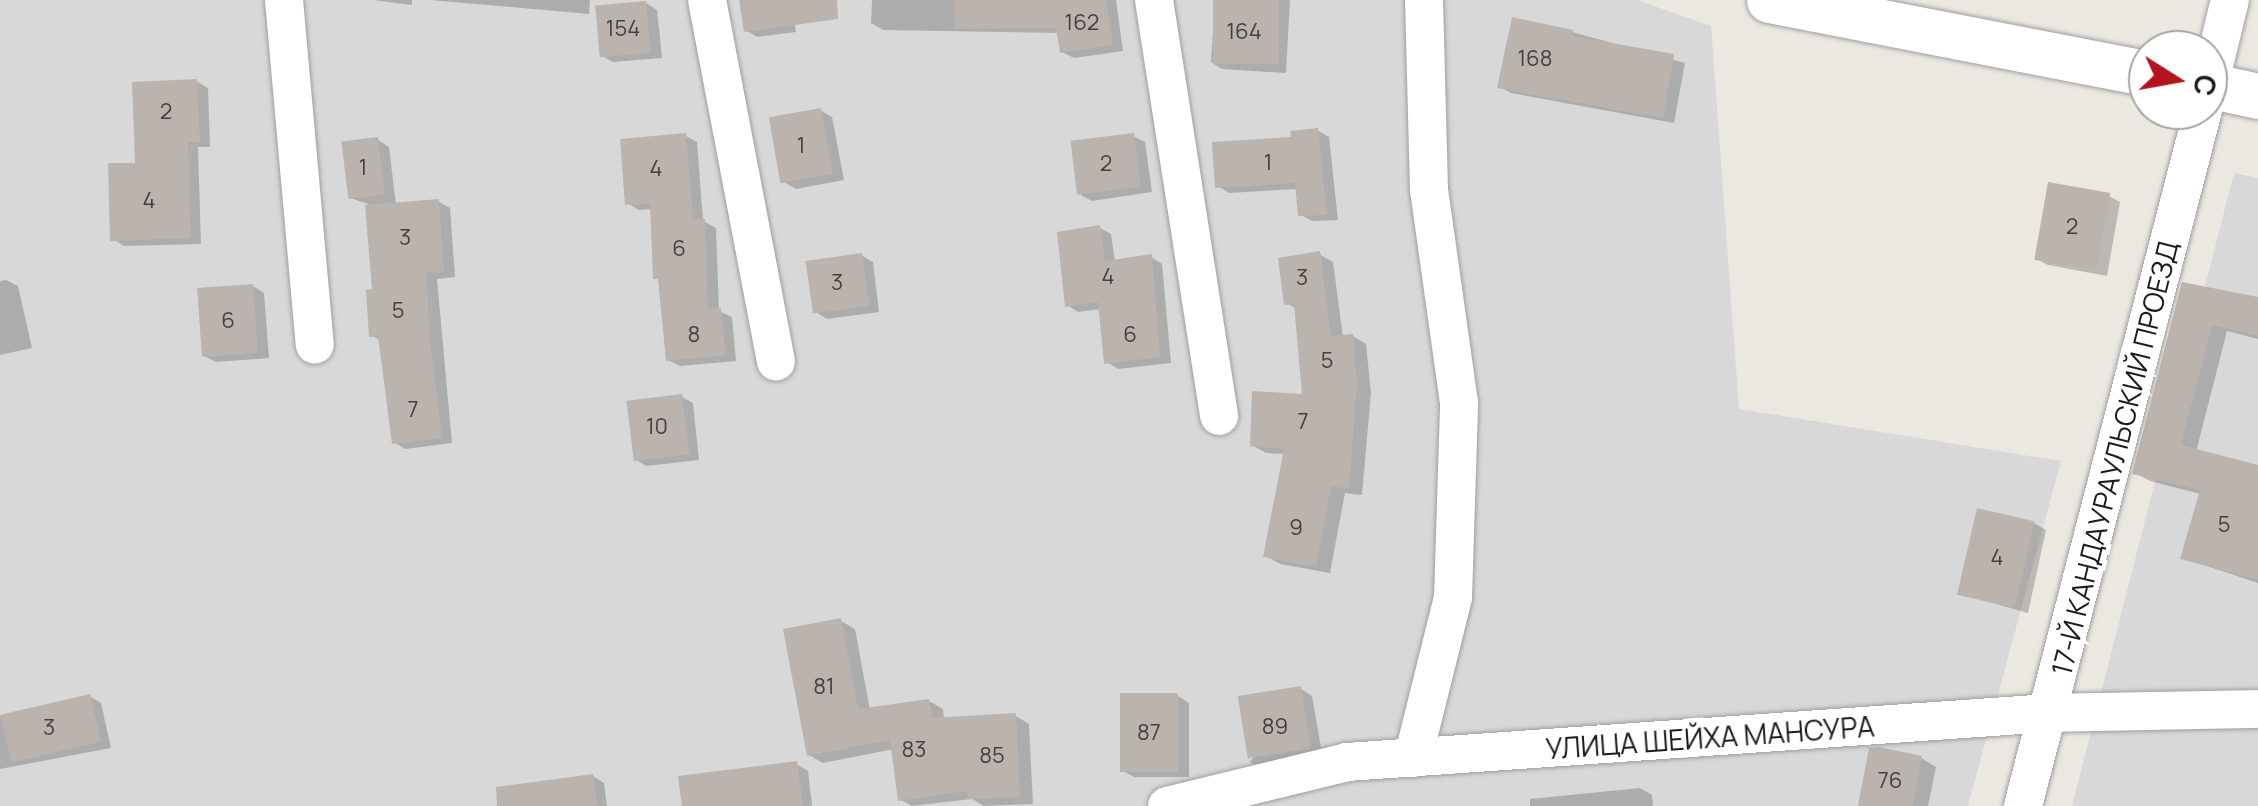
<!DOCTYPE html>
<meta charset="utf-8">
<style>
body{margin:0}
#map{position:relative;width:2258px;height:806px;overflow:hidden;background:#ebe7e1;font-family:Manrope,sans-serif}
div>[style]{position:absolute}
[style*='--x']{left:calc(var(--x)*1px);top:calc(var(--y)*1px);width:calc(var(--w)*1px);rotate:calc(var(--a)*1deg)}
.residential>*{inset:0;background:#d9d8d8}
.shadow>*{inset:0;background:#0003}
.building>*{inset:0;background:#bbb3ae;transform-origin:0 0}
.roads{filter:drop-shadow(0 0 2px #9f9f9f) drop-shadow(0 0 2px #9f9f9f)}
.minor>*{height:38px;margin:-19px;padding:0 19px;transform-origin:19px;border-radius:19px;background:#fff}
.tertiary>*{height:45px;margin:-22.5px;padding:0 22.5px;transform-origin:22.5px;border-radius:22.5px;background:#fff}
span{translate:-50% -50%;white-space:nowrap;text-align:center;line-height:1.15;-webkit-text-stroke:9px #fff;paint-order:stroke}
.number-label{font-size:22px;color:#434140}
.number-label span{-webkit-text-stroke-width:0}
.street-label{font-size:28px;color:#1b1b1b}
.north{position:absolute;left:2128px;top:30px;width:100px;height:100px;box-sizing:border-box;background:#fff;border:2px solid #a4a4a4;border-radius:50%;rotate:101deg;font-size:28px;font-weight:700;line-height:40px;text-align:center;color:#1b1b1b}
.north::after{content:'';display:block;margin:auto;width:35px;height:45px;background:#b3131d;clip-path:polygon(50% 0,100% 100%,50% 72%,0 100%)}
</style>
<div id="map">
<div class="residential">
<div style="clip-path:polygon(0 0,1637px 0,1711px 26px,1739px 409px,2061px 461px,1968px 806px,0 806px)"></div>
<div style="clip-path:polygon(2234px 173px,2258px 178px,2258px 806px,2072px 806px)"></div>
</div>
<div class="shadow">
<div style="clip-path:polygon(373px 0,412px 0,412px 5px)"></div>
<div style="clip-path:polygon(430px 0,590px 0,589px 14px)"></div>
<div style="clip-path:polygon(742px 0,791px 0,796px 32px,757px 37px,746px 30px)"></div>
<div style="clip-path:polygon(872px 0,1116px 0,1123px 51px,1074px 58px,1062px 52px,1059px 33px,883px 30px,871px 23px)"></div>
<div style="clip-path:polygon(1215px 0,1290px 0,1286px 73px,1222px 69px,1211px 62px)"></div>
<div style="clip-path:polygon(646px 3px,657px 10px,662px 58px,613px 62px,602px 56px)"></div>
<div style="clip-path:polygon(1572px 32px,1685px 63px,1674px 123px,1511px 93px,1500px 87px)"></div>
<div style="clip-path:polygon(196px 81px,208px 88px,210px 147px,198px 147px,201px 244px,124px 246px,113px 239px,137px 165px)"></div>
<div style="clip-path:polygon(820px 110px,832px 117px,844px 180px,796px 189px,784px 182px)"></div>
<div style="clip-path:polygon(1317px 130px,1329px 137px,1338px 220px,1312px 221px,1301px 215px,1298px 189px,1229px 193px,1218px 186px,1293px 140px)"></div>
<div style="clip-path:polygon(686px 136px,697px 142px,703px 221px,716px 228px,719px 311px,732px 317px,736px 361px,680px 366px,668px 360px,653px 209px,639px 210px,627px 203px)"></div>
<div style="clip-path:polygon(1133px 136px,1145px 142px,1152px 192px,1092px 201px,1081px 195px)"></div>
<div style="clip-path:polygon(378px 140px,389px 147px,396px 205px,439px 202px,450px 208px,455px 277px,437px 279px,452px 443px,405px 449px,394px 442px,381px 341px,371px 335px,375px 291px,368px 204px,350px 198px)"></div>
<div style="clip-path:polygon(2109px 196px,2120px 202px,2107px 276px,2048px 265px,2036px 259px)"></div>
<div style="clip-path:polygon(1100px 228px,1111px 234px,1115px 262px,1151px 257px,1162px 264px,1171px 363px,1118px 369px,1107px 362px,1101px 309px,1078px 312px,1067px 305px)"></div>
<div style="clip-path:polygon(1319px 254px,1333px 262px,1343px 337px,1353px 336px,1366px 344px,1371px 393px,1362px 495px,1345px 493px,1330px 573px,1280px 564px,1266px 556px,1286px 454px,1266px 453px,1252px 445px,1305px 397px,1297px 309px,1287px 303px)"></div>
<div style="clip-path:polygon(861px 255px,873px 262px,879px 312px,827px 319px,816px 312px)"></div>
<div style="clip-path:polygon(6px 280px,18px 286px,32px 348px,0 355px,0 281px)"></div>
<div style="clip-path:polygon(2183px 285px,2258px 300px,2258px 339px,2227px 331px,2196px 452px,2258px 467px,2258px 583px,2183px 558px,2201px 494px,2150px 481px,2135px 473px)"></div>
<div style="clip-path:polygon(253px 286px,264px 293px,269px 358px,216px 362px,204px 356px)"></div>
<div style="clip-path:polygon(682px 397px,693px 403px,699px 460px,646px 466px,635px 459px)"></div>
<div style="clip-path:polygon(2034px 523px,2046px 530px,2028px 613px,1961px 594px)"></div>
<div style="clip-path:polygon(841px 621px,855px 629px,870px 710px,929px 701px,943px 709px,944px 719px,1016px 716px,1029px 724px,1033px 804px,984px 806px,972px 799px,912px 806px,901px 800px,894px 749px,823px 763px,809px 755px)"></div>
<div style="clip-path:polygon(1301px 689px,1312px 696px,1322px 753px,1261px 768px,1250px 762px)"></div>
<div style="clip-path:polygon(89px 696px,101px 703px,111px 748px,0 769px,0 716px)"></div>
<div style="clip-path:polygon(1178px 696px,1189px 703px,1189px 777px,1134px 777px,1123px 771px)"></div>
<div style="clip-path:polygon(1921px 758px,1936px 767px,1928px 806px,1861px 806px)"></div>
<div style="clip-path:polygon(796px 764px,808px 771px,812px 806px,685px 806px)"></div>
<div style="clip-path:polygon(593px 776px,604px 783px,607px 806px,544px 806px)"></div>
<div style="clip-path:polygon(1640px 788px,1652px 795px,1653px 806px,1530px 806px,1530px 799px)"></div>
</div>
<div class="building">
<div style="clip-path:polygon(739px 0,837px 0,838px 19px,744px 32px)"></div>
<div style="clip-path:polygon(954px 0,1106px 0,1113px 45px,1060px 53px,1056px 28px,954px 29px)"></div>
<div style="left:1213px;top:0;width:66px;height:64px"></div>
<div style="left:646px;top:1px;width:52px;height:51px;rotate:85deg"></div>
<div style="clip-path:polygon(1512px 17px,1573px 30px,1572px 36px,1674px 54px,1663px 118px,1497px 88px)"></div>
<div style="clip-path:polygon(197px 79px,200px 142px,188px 142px,191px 238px,110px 241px,108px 163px,135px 163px,132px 82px)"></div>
<div style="left:821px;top:108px;width:67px;height:53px;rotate:80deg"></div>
<div style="clip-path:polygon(1318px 128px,1327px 215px,1298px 216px,1295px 183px,1215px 188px,1212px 142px,1291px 137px,1290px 131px)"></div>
<div style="clip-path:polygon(686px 133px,693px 219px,705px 219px,708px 309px,721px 308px,726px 355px,666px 361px,658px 279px,653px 279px,650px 203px,625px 205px,620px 139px)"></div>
<div style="left:1134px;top:133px;width:54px;height:64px;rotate:83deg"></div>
<div style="left:378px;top:137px;width:58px;height:37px;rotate:83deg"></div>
<div style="left:2048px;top:182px;width:63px;height:79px;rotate:10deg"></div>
<div style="clip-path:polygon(439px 199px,444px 272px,427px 273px,429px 332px,442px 438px,392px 444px,378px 336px,369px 337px,366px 290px,372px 289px,365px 205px)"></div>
<div style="clip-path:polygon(1100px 225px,1105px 261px,1152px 254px,1160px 357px,1104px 364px,1098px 302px,1065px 307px,1057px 232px)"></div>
<div style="clip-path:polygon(1320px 251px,1331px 336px,1353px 334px,1357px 384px,1349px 489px,1331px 486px,1316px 567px,1263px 557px,1284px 449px,1250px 446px,1252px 391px,1302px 394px,1294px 304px,1284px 305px,1278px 258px)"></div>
<div style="left:862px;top:253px;width:53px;height:57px;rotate:82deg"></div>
<div style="clip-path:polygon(2182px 282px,2258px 297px,2258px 336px,2212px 325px,2181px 445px,2258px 465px,2258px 580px,2180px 559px,2200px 490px,2132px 474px)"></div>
<div style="left:253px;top:284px;width:69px;height:56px;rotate:86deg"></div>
<div style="left:682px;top:394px;width:61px;height:56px;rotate:83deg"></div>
<div style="left:1977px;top:508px;width:59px;height:89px;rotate:13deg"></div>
<div style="clip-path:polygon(841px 618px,858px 709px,929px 699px,932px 718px,1016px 713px,1020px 797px,968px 799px,967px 791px,898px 801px,890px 740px,807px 756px,783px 629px)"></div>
<div style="left:1301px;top:686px;width:63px;height:64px;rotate:81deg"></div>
<div style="left:1178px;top:693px;width:79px;height:58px;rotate:90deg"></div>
<div style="left:90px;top:694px;width:49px;height:92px;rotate:77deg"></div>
<div style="clip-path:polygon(1879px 747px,1922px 756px,1913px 806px,1858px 806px,1869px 748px)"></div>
<div style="clip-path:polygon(797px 761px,803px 806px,682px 806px,678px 776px)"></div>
<div style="clip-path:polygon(593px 774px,597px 806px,497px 806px,496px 787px)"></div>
</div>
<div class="roads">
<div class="minor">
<div style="--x:284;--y:0;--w:346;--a:84.9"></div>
<div style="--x:707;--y:0;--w:368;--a:79.2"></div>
<div style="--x:1154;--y:0;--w:421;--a:81.1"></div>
<div style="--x:2208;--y:90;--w:93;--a:-76.3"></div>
<div style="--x:1413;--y:758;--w:165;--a:-76"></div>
<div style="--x:1453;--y:598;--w:195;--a:-88.2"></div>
<div style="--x:1459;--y:403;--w:215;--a:-98"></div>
<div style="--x:1429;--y:190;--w:190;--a:-91.5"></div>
<div style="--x:1167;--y:806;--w:185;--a:-13.7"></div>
<div style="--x:1347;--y:762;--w:704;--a:-3.99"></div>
<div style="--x:2049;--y:713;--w:209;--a:-1.1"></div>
<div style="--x:2023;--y:806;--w:719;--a:-75.5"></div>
</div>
<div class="tertiary">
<div style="--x:1769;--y:0;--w:386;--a:11"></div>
<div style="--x:2208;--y:85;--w:51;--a:12.4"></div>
</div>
</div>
<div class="number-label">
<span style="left:1082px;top:23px">162</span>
<span style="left:623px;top:29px">154</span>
<span style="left:1244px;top:32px">164</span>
<span style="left:1535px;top:59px">168</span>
<span style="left:166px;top:112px">2</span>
<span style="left:801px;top:146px">1</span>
<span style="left:1268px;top:163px">1</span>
<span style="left:1106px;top:164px">2</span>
<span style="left:363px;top:168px">1</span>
<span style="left:656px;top:169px">4</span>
<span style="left:149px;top:201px">4</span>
<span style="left:2072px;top:227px">2</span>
<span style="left:405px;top:238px">3</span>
<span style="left:679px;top:249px">6</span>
<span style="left:1108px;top:277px">4</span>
<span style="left:1302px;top:278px">3</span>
<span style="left:837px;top:283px">3</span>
<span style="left:398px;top:311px">5</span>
<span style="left:228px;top:321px">6</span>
<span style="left:694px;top:335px">8</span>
<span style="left:1130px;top:335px">6</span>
<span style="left:1327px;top:361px">5</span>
<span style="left:413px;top:410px">7</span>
<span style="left:1303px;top:422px">7</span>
<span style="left:657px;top:427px">10</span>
<span style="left:2224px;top:525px">5</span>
<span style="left:1296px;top:528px">9</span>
<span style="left:1997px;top:558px">4</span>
<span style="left:824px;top:687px">81</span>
<span style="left:1275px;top:727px">89</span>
<span style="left:49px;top:728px">3</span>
<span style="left:1149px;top:733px">87</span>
<span style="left:914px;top:750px">83</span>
<span style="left:992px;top:756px">85</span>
<span style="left:1890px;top:781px">76</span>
</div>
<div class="street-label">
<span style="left:2114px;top:458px;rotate:-76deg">17-Й КАНДАУРАУЛЬСКИЙ ПРОЕЗД</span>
<span style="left:1710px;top:737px;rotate:-4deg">УЛИЦА ШЕЙХА МАНСУРА</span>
</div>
<div class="north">С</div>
</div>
